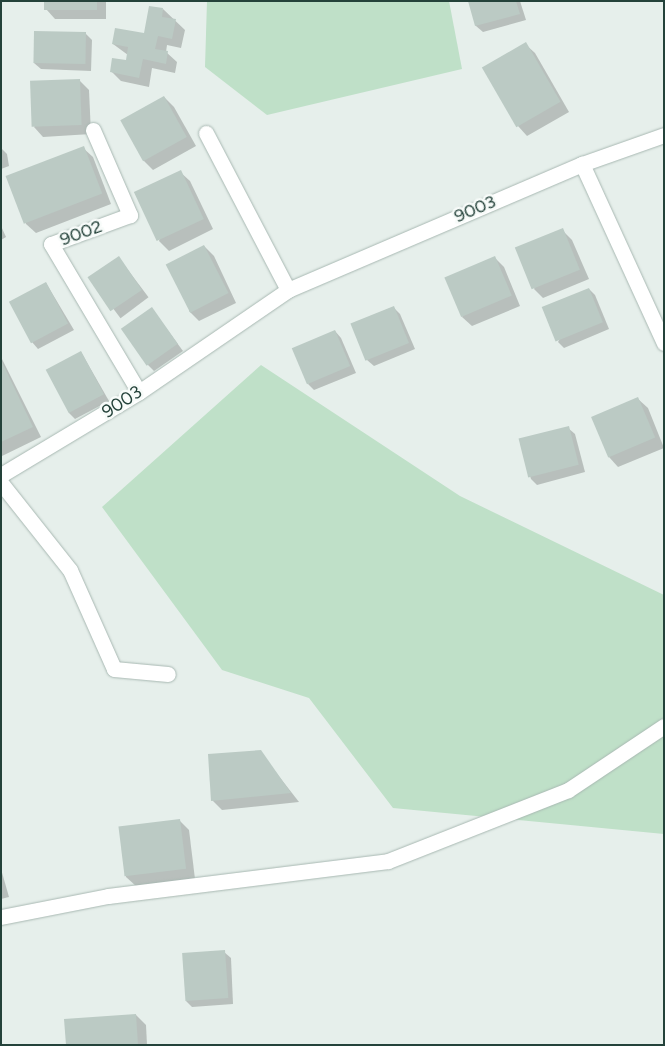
<!DOCTYPE html>
<style>
body{margin:0}
#map{position:relative;width:665px;height:1046px;overflow:hidden;background:#e6efeb;font-family:Figtree,sans-serif}
div>[style]{position:absolute}
[style*='--x']{left:calc(var(--x)*1px);top:calc(var(--y)*1px);width:calc(var(--w)*1px);rotate:calc(var(--a)*1deg)}
.green>*{inset:0;background:#bfe0c8}
.shadow>*{inset:0;background:#0003;transform-origin:0 0}
.building>*{inset:0;background:#bbcac4;transform-origin:0 0}
.roads{filter:drop-shadow(0 0 1px #a8b8b2) drop-shadow(0 0 1px #a8b8b2)}
.minor>*{height:15px;margin:-7.5px;padding:0 7.5px;transform-origin:7.5px;border-radius:7.5px;background:#fff}
span{translate:-50% -50%;white-space:nowrap;text-align:center;line-height:1.15;-webkit-text-stroke:5px #f7fbf9;paint-order:stroke}
.street-label{font-size:18px;color:#24423a}
.frame{position:absolute;inset:0;border:2px solid #24423a;pointer-events:none}
</style>
<div id="map">
<div class="green">
<div style="clip-path:polygon(207px 1px,449px 1px,462px 69px,267px 115px,205px 67px)"></div>
<div style="clip-path:polygon(261px 365px,460px 496px,664px 595px,664px 834px,393px 808px,309px 698px,222px 670px,102px 507px)"></div>
</div>
<div class="shadow">
<div style="clip-path:polygon(46px 1px,106px 1px,106px 19px,55px 19px,46px 9px)"></div>
<div style="clip-path:polygon(470px 1px,520px 1px,526px 20px,483px 32px,476px 26px)"></div>
<div style="clip-path:polygon(163px 9px,185px 30px,181px 48px,167px 45px,166px 52px,177px 62px,175px 73px,152px 68px,149px 87px,121px 81px,111px 71px,127px 62px,128px 55px,113px 44px,145px 35px)"></div>
<div style="clip-path:polygon(85px 33px,92px 40px,91px 71px,41px 69px,34px 63px)"></div>
<div style="clip-path:polygon(525px 44px,535px 53px,569px 112px,527px 136px,518px 126px)"></div>
<div style="clip-path:polygon(79px 80px,89px 90px,91px 134px,43px 137px,34px 127px)"></div>
<div style="clip-path:polygon(164px 97px,174px 107px,196px 146px,153px 170px,143px 160px)"></div>
<div style="clip-path:polygon(1px 148px,7px 154px,9px 166px,1px 169px)"></div>
<div style="clip-path:polygon(83px 148px,93px 157px,111px 204px,36px 233px,26px 224px,8px 177px)"></div>
<div style="clip-path:polygon(180px 172px,190px 181px,213px 229px,169px 251px,159px 241px)"></div>
<div style="clip-path:polygon(1px 226px,6px 237px,1px 240px)"></div>
<div style="clip-path:polygon(562px 230px,572px 240px,589px 279px,543px 298px,534px 289px)"></div>
<div style="clip-path:polygon(204px 246px,214px 256px,236px 303px,199px 321px,189px 311px)"></div>
<div style="clip-path:polygon(494px 257px,504px 267px,520px 306px,472px 326px,462px 317px)"></div>
<div style="left:119px;top:258px;width:49px;height:35px;rotate:53deg"></div>
<div style="clip-path:polygon(46px 283px,74px 330px,38px 349px,32px 342px)"></div>
<div style="clip-path:polygon(589px 289px,595px 295px,609px 329px,564px 348px,558px 342px)"></div>
<div style="clip-path:polygon(393px 307px,400px 314px,415px 349px,374px 366px,367px 360px,352px 324px)"></div>
<div style="clip-path:polygon(152px 309px,183px 351px,154px 371px,148px 365px)"></div>
<div style="clip-path:polygon(335px 331px,341px 338px,356px 373px,314px 390px,308px 384px)"></div>
<div style="clip-path:polygon(81px 352px,109px 401px,75px 419px,69px 413px)"></div>
<div style="clip-path:polygon(1px 357px,41px 437px,2px 456px,1px 455px)"></div>
<div style="clip-path:polygon(638px 399px,648px 408px,664px 448px,618px 467px,609px 457px)"></div>
<div style="clip-path:polygon(568px 428px,575px 434px,585px 472px,537px 485px,531px 479px,520px 442px)"></div>
<div style="clip-path:polygon(260px 752px,299px 802px,222px 810px,212px 800px)"></div>
<div style="clip-path:polygon(179px 820px,189px 830px,195px 879px,136px 886px,126px 877px,120px 828px)"></div>
<div style="clip-path:polygon(1px 869px,9px 897px,1px 899px)"></div>
<div style="clip-path:polygon(224px 952px,231px 958px,233px 1004px,192px 1007px,186px 1001px)"></div>
<div style="clip-path:polygon(136px 1015px,146px 1025px,147px 1045px,67px 1045px)"></div>
</div>
<div class="building">
<div style="left:44px;top:1px;width:53px;height:9px"></div>
<div style="clip-path:polygon(468px 1px,516px 1px,520px 14px,475px 26px)"></div>
<div style="clip-path:polygon(149px 6px,163px 8px,162px 17px,176px 19px,172px 39px,158px 36px,155px 49px,168px 51px,166px 64px,143px 59px,139px 78px,110px 72px,112px 58px,126px 60px,128px 47px,112px 44px,115px 28px,144px 33px)"></div>
<div style="left:34px;top:31px;width:52px;height:32px;rotate:1deg"></div>
<div style="left:526px;top:42px;width:69px;height:51px;rotate:60deg"></div>
<div style="left:80px;top:79px;width:46px;height:50px;rotate:88deg"></div>
<div style="left:164px;top:96px;width:47px;height:50px;rotate:61deg"></div>
<div style="left:84px;top:146px;width:51px;height:84px;rotate:69deg"></div>
<div style="left:181px;top:170px;width:54px;height:52px;rotate:65deg"></div>
<div style="left:563px;top:228px;width:45px;height:52px;rotate:68deg"></div>
<div style="left:204px;top:245px;width:54px;height:43px;rotate:63deg"></div>
<div style="left:119px;top:256px;width:41px;height:38px;rotate:56deg"></div>
<div style="left:495px;top:256px;width:43px;height:55px;rotate:67deg"></div>
<div style="left:46px;top:282px;width:47px;height:42px;rotate:62deg"></div>
<div style="left:589px;top:288px;width:37px;height:51px;rotate:68deg"></div>
<div style="left:394px;top:306px;width:40px;height:47px;rotate:68deg"></div>
<div style="left:152px;top:307px;width:45px;height:38px;rotate:55deg"></div>
<div style="left:335px;top:330px;width:39px;height:47px;rotate:67deg"></div>
<div style="left:81px;top:351px;width:49px;height:40px;rotate:62deg"></div>
<div style="clip-path:polygon(1px 360px,33px 427px,1px 442px)"></div>
<div style="left:638px;top:397px;width:44px;height:51px;rotate:67deg"></div>
<div style="left:569px;top:426px;width:40px;height:52px;rotate:76deg"></div>
<div style="clip-path:polygon(261px 750px,291px 793px,211px 801px,208px 754px)"></div>
<div style="left:180px;top:819px;width:50px;height:62px;rotate:83deg"></div>
<div style="left:225px;top:950px;width:48px;height:43px;rotate:86deg"></div>
<div style="clip-path:polygon(136px 1014px,138px 1045px,66px 1045px,64px 1019px)"></div>
</div>
<div class="roads">
<div class="minor">
<div style="--x:93;--y:130;--w:93;--a:66.5"></div>
<div style="--x:130;--y:215;--w:84;--a:159.8"></div>
<div style="--x:51;--y:244;--w:172;--a:59.3"></div>
<div style="--x:206;--y:133;--w:177;--a:62.4"></div>
<div style="--x:582;--y:164;--w:197;--a:65.4"></div>
<div style="--x:1;--y:475;--w:161;--a:-31"></div>
<div style="--x:139;--y:392;--w:181;--a:-34.4"></div>
<div style="--x:288;--y:290;--w:320;--a:-23.2"></div>
<div style="--x:582;--y:164;--w:87;--a:-19.5"></div>
<div style="--x:1;--y:483;--w:111;--a:51.6"></div>
<div style="--x:70;--y:570;--w:108;--a:66"></div>
<div style="--x:114;--y:669;--w:54;--a:5.3"></div>
<div style="--x:1;--y:917;--w:109;--a:-11.1"></div>
<div style="--x:108;--y:896;--w:282;--a:-7.1"></div>
<div style="--x:388;--y:861;--w:193;--a:-21.5"></div>
<div style="--x:568;--y:790;--w:115;--a:-33.7"></div>
</div>
</div>
<div class="street-label">
<span style="left:475px;top:209px;rotate:-23deg">9003</span>
<span style="left:81px;top:233px;rotate:-20deg">9002</span>
<span style="left:122px;top:402px;rotate:-33deg">9003</span>
</div>
<div class="frame"></div>
</div>
